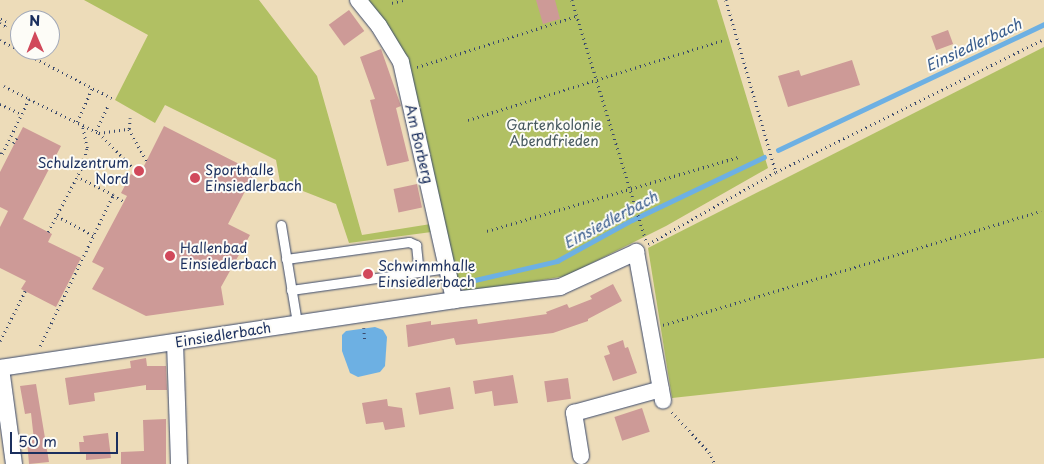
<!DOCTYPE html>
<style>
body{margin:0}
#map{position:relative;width:1044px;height:464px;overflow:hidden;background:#eddcb9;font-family:"Playpen Sans",sans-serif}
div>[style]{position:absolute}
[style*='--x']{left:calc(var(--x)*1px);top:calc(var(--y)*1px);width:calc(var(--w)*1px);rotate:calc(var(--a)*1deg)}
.green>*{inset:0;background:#b1c063}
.water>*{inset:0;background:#6db0e3}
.stream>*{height:4.5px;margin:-2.25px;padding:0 2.25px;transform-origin:2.25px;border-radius:2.25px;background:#6db0e3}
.building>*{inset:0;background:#cd9a97;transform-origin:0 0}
.path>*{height:2.5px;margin-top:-1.25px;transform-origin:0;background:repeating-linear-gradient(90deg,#3a496c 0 1px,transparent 0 5px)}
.roads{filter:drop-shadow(0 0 1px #3a496c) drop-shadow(0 0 1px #3a496c)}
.service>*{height:9px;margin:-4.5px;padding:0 4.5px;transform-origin:4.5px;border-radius:4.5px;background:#fff}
.minor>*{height:16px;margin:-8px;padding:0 8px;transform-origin:8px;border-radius:8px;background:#fff}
.dots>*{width:14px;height:14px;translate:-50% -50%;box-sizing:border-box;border:2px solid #fdfcf7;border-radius:50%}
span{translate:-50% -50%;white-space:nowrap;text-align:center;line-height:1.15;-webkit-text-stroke:4px #fdfcf7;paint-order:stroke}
.park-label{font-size:14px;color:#485a60}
.street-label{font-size:14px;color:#1b2f5e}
.poi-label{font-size:14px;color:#1b2f5e}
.right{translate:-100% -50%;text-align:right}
.left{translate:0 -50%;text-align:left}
.water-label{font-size:15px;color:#385c8d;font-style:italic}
.north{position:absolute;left:10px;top:10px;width:50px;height:50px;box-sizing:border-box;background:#fdfcf7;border:1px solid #a3aaba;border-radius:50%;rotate:359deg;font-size:14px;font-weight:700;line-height:20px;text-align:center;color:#1b2f5e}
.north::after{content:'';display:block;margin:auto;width:18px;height:22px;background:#d1495b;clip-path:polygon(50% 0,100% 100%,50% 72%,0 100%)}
.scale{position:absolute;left:10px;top:432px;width:108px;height:22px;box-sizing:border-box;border:2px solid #1b2f5e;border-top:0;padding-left:6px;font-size:15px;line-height:18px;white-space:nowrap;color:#1b2f5e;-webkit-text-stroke:4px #fdfcf7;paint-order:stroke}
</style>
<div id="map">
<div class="green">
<div style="clip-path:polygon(84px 0,259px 0,317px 76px,362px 235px,437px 223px,401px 62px,358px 0,717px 0,768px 168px,666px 226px,566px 276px,466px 293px,447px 268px,439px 231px,349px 243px,336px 204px,280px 182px,276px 160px,165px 105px,155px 123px,115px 100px,148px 35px)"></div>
<div style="clip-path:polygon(1044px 47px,1044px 358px,672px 398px,648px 248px)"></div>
</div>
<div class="water">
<div style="clip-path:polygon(375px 327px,383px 330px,387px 337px,385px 366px,380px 372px,358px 377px,350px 373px,342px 351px,342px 335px,346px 331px)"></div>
</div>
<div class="stream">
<div style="--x:778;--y:150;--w:294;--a:-25.3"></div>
<div style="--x:462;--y:283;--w:98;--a:-13"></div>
<div style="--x:557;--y:261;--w:85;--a:-28.7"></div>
<div style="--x:632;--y:220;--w:146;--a:-25.5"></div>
</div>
<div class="building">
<div style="clip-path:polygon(536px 0,555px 0,560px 19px,543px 24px)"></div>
<div style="left:349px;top:10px;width:26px;height:25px;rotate:54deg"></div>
<div style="left:948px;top:30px;width:15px;height:18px;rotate:70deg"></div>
<div style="clip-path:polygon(381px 49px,401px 106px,396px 108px,409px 161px,387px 166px,370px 100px,375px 99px,360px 57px)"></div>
<div style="clip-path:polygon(852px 60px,860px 85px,788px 107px,778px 76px,799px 70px,801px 76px)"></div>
<div style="clip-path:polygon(164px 126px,255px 172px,228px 224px,250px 235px,221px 287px,224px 305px,146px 316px,92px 289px,104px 268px,92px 262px,127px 196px,121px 193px,131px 174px,138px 178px)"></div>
<div style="clip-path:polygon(23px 127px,61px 146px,23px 219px,52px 234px,48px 242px,81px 258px,56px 307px,21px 289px,26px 281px,0 268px,0 227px,8px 211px,0 207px,0 172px)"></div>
<div style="left:417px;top:184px;width:24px;height:24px;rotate:78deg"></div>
<div style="clip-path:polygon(613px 284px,622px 301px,588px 319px,588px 321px,553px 333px,456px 345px,454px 338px,408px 347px,406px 325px,431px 321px,431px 325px,477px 319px,478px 324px,547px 314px,546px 312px,567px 304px,569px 308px,592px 299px,590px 296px)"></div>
<div style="clip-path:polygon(623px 340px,625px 348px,628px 347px,637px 373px,613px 381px,604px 356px,610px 354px,607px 346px)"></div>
<div style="clip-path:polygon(146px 358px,147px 366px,166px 366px,167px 390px,146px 390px,146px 385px,94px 393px,95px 401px,69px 405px,65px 378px,131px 368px,130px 361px)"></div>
<div style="clip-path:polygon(513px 375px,518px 403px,494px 406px,492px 391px,475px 394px,473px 381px)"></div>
<div style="left:568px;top:378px;width:21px;height:24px;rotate:82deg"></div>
<div style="clip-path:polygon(36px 384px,49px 462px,29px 464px,27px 440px,34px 440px,31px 413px,25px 414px,20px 386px)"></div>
<div style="left:450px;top:387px;width:22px;height:35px;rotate:80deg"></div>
<div style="clip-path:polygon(387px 399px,388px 406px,402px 408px,405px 427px,385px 430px,383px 422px,366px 424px,362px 403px)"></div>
<div style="left:642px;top:408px;width:25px;height:29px;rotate:72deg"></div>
<div style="clip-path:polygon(166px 419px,166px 464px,121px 464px,121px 452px,144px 451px,143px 420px)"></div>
<div style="clip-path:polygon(108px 433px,111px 458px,86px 460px,86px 453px,80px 453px,79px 442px,84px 442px,83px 436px)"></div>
</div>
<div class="path">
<div style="--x:572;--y:0;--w:251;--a:72.9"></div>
<div style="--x:726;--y:0;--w:179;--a:73.8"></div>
<div style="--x:392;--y:3;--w:11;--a:-15"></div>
<div style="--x:0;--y:23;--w:6;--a:31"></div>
<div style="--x:5;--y:26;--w:4;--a:-76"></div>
<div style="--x:6;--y:22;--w:7;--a:-153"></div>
<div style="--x:0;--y:40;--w:126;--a:27.4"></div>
<div style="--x:417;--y:67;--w:168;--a:-17.7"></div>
<div style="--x:4;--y:86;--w:28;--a:27"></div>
<div style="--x:0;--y:104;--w:23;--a:25"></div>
<div style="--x:468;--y:120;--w:268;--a:-17.4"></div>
<div style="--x:77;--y:122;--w:37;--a:-66"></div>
<div style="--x:129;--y:129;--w:37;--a:61"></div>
<div style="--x:96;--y:131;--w:29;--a:-65"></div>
<div style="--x:99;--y:133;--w:30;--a:-8"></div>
<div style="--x:129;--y:129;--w:11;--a:-85"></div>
<div style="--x:13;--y:143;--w:6;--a:-51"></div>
<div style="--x:0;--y:153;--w:2;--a:27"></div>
<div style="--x:2;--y:154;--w:61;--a:-63.9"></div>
<div style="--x:29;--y:99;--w:78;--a:25.9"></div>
<div style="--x:99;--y:133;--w:54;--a:45.7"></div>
<div style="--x:137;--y:172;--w:4;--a:117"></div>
<div style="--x:113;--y:195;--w:13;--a:32"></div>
<div style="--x:57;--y:216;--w:41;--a:27.8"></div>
<div style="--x:487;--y:231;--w:262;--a:-16.4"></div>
<div style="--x:48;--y:232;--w:71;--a:-62.4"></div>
<div style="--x:81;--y:169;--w:22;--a:-74"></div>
<div style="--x:87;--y:148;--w:24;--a:-102"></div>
<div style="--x:648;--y:244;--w:147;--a:-29.4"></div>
<div style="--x:776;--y:172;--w:299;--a:-26.4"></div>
<div style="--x:663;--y:325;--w:395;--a:-16.8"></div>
<div style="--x:364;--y:328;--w:14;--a:86"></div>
<div style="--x:0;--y:341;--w:56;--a:-63.4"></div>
<div style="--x:40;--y:346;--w:168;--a:-64.2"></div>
<div style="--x:113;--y:195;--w:40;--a:-153.4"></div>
<div style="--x:672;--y:412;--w:54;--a:47.2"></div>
<div style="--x:709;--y:452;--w:13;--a:63"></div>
</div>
<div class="roads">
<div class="service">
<div style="--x:281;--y:225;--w:99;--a:80.7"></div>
<div style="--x:286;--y:259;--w:124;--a:-7.9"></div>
<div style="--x:409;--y:242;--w:8;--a:23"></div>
<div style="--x:416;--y:245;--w:27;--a:84"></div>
<div style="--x:291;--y:290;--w:158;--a:-8"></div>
</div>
<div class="minor">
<div style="--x:358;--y:0;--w:33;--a:51"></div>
<div style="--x:379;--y:26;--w:42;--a:58.6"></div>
<div style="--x:401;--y:62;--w:244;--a:77.4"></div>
<div style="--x:175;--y:342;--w:122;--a:88.1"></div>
<div style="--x:0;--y:368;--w:459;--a:-8.5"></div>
<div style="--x:454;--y:300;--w:107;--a:-7"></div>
<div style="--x:560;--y:287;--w:84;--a:-24.7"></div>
<div style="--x:636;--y:252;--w:151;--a:79.7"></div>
<div style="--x:1;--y:368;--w:97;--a:82.3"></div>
<div style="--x:581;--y:456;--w:44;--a:-99.2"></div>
<div style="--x:574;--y:413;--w:90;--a:-15.4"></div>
</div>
</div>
<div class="dots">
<div style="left:139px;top:171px;background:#d1495b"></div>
<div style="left:195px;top:178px;background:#d1495b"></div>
<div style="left:170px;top:256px;background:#d1495b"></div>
<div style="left:368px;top:274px;background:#d1495b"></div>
</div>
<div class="park-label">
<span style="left:554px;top:133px">Gartenkolonie<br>Abendfrieden</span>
</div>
<div class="street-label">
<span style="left:419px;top:144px;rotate:77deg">Am Borberg</span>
<span style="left:223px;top:335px;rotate:-9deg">Einsiedlerbach</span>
</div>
<div class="poi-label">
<span class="right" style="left:129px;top:171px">Schulzentrum<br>Nord</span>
<span class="left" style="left:205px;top:178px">Sporthalle<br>Einsiedlerbach</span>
<span class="left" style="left:180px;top:256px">Hallenbad<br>Einsiedlerbach</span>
<span class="left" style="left:378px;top:274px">Schwimmhalle<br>Einsiedlerbach</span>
</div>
<div class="water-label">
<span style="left:973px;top:44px;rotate:-25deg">Einsiedlerbach</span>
<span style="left:610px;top:219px;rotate:-28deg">Einsiedlerbach</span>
</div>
<div class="north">N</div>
<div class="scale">50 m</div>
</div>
